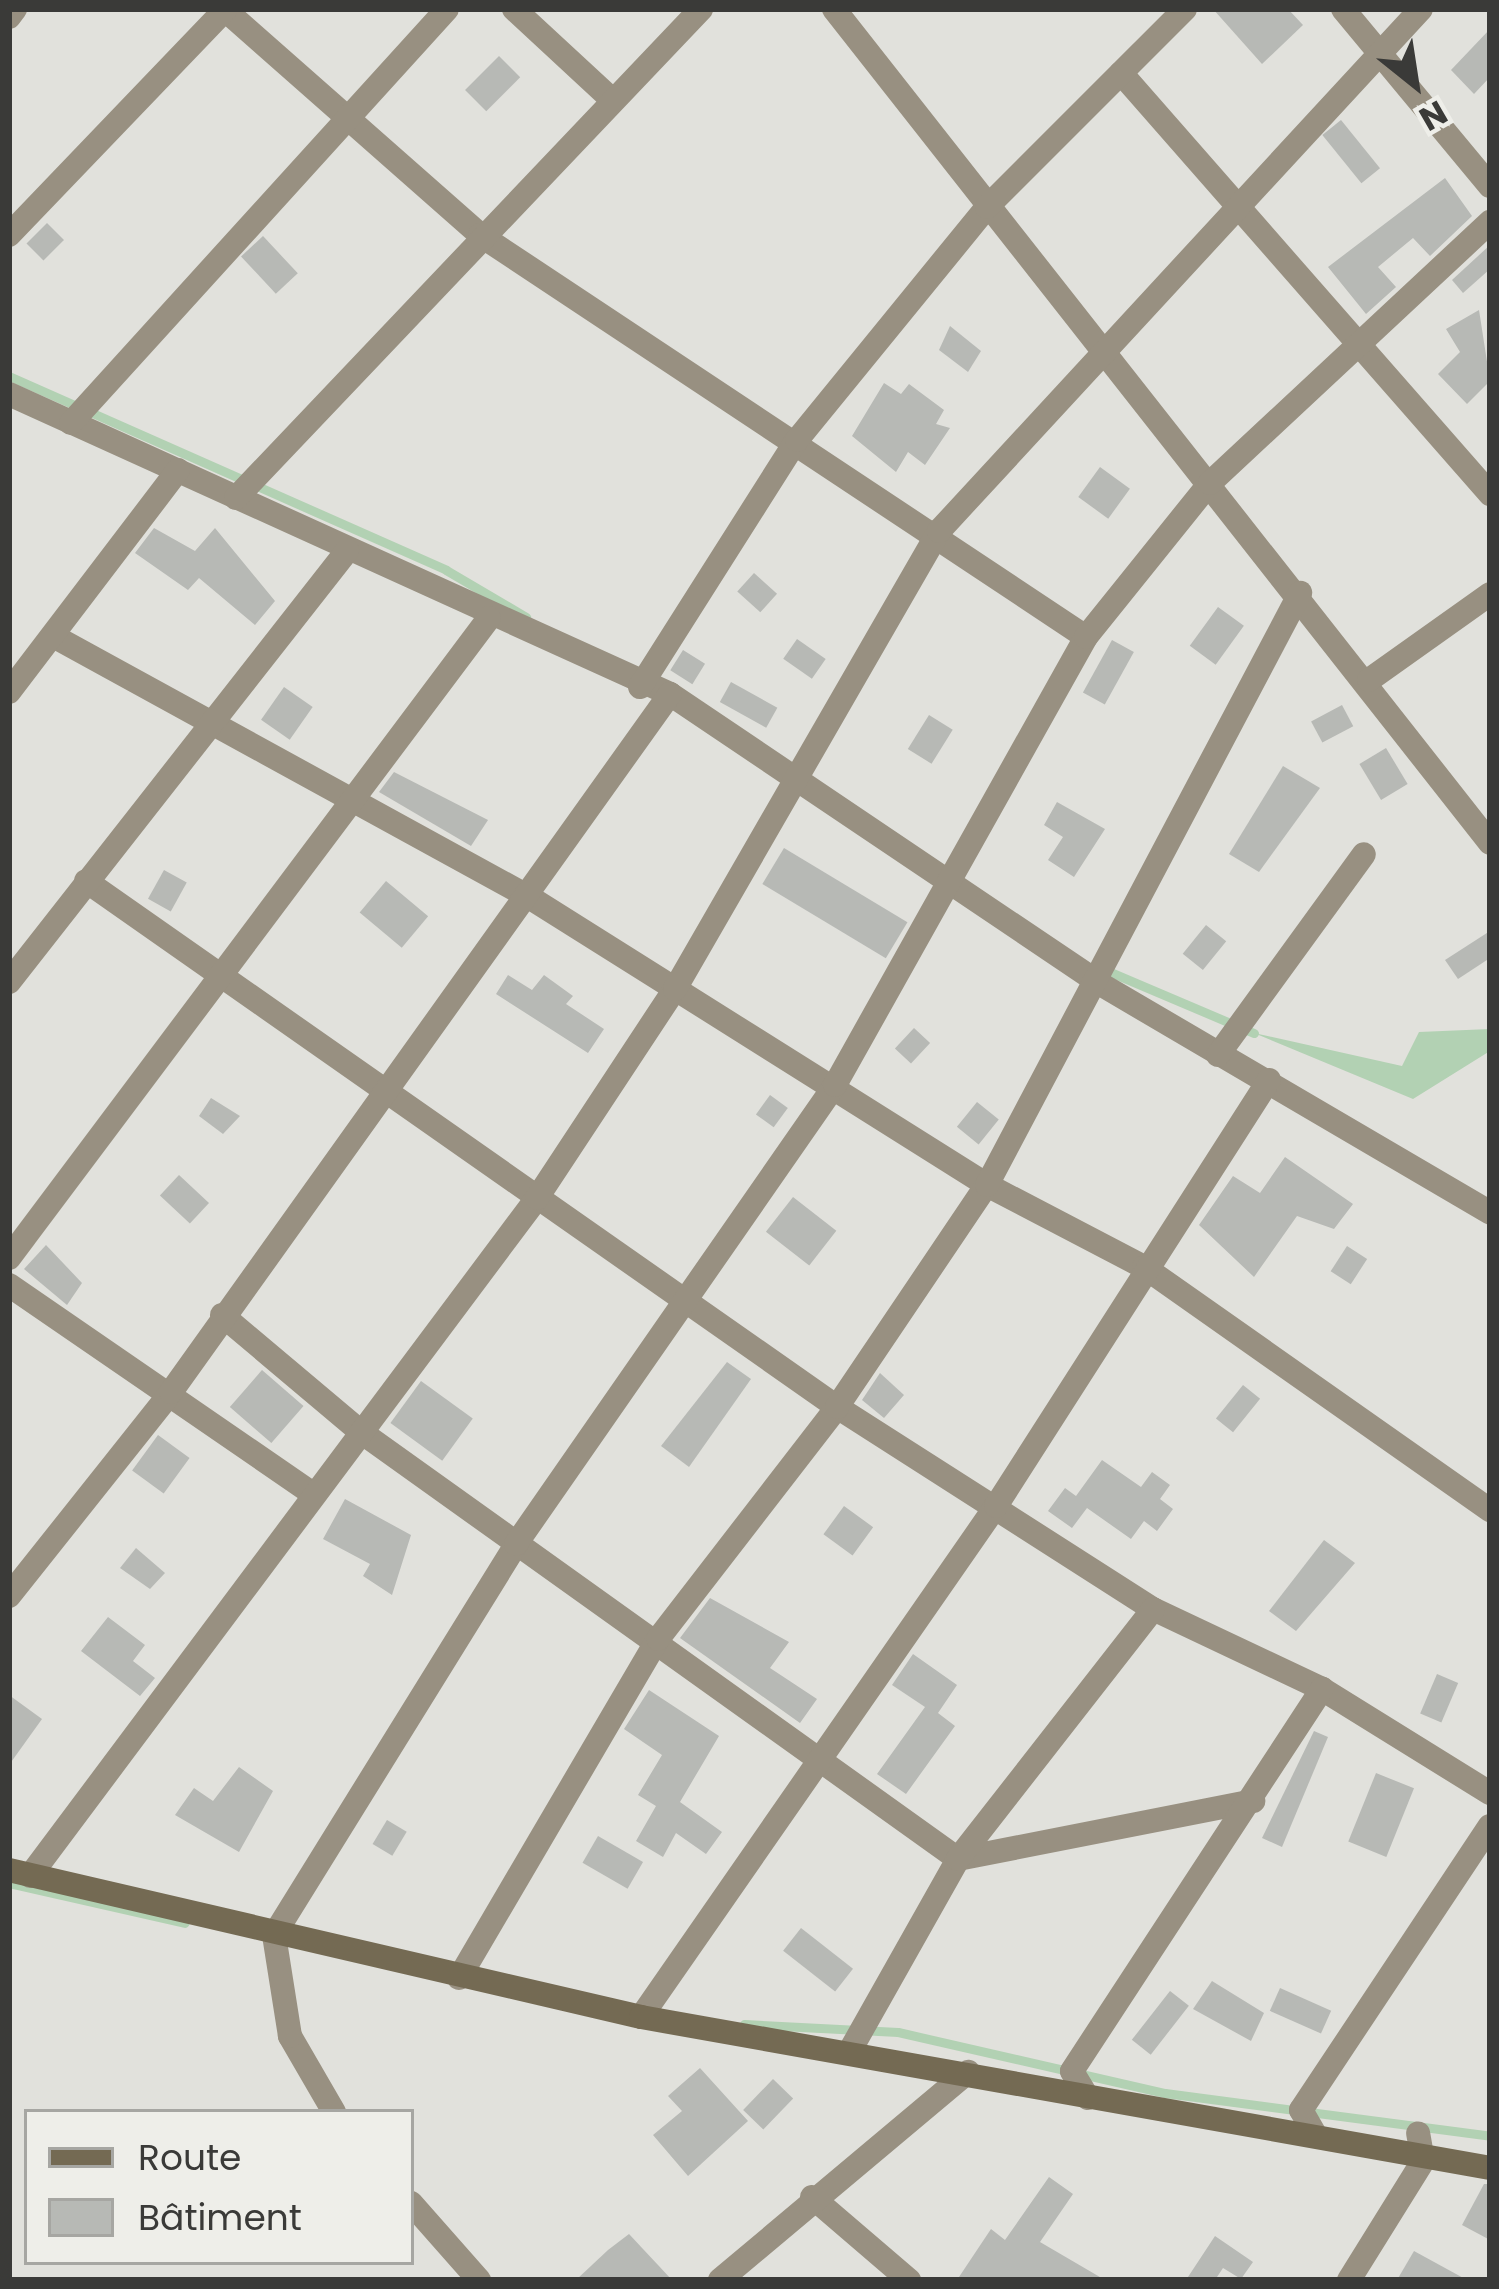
<!DOCTYPE html>
<meta charset="utf-8">
<style>
body{margin:0}
#map{position:relative;width:1499px;height:2289px;overflow:hidden;background:#e1e1dc;font-family:Poppins,sans-serif}
div>[style]{position:absolute}
[style*='--x']{left:calc(var(--x)*1px);top:calc(var(--y)*1px);width:calc(var(--w)*1px);rotate:calc(var(--a)*1deg)}
.water>*{inset:0;background:#b2d1b3}
.stream>*{height:9px;margin:-4.5px;padding:0 4.5px;transform-origin:4.5px;border-radius:4.5px;background:#b2d1b3}
.building>*{inset:0;background:#b7b9b5;transform-origin:0 0}
.street>*{height:24px;margin:-12px;padding:0 12px;transform-origin:12px;border-radius:12px;background:#989081}
.secondary>*{height:24px;margin:-12px;padding:0 12px;transform-origin:12px;border-radius:12px;background:#746a53}
span{translate:-50% -50%;white-space:nowrap;text-align:center;line-height:1.15;-webkit-text-stroke:9px #eeeee9;paint-order:stroke}
.frame{position:absolute;inset:0;border:12px solid #3a3a38;pointer-events:none}
.legend{position:absolute;left:24px;top:2109px;width:390px;height:156px;box-sizing:border-box;background:#eeeee9;border:3px solid #a6a6a2;margin:0;padding:15px 21px;list-style:none;font-size:36px;color:#3a3a38}
.legend li{display:flex;align-items:center;gap:24px;height:60px}
.legend b{width:60px;border:3px solid #a6a6a2}
.north{position:absolute;left:1355px;top:24px;width:120px;height:120px;-webkit-text-stroke:9px #eeeee9;paint-order:stroke;rotate:150deg;font-size:33px;font-weight:700;line-height:48px;text-align:center;color:#3a3a38}
.north::after{content:'';display:block;margin:auto;width:42px;height:54px;background:#3a3a38;clip-path:polygon(50% 0,100% 100%,50% 72%,0 100%)}
</style>
<div id="map">
<div class="water">
<div style="clip-path:polygon(1490px 1029px,1490px 1051px,1413px 1099px,1254px 1033px,1402px 1066px,1419px 1032px)"></div>
</div>
<div class="stream">
<div style="--x:9;--y:376;--w:478;--a:23.9"></div>
<div style="--x:446;--y:570;--w:93;--a:30.4"></div>
<div style="--x:1103;--y:969;--w:164;--a:23"></div>
<div style="--x:9;--y:1883;--w:180;--a:12.8"></div>
<div style="--x:744;--y:2024;--w:154;--a:3"></div>
<div style="--x:898;--y:2032;--w:274;--a:12.9"></div>
<div style="--x:1165;--y:2093;--w:328;--a:7.5"></div>
</div>
<div class="building">
<div style="clip-path:polygon(1213px 9px,1288px 9px,1303px 25px,1262px 64px)"></div>
<div style="clip-path:polygon(1490px 29px,1490px 77px,1474px 94px,1451px 70px)"></div>
<div style="left:499px;top:56px;width:30px;height:48px;rotate:45deg"></div>
<div style="left:1341px;top:120px;width:62px;height:24px;rotate:51deg"></div>
<div style="clip-path:polygon(1445px 178px,1472px 216px,1430px 256px,1413px 238px,1378px 267px,1396px 287px,1366px 314px,1328px 267px)"></div>
<div style="left:47px;top:223px;width:24px;height:29px;rotate:45deg"></div>
<div style="left:263px;top:236px;width:51px;height:30px;rotate:47deg"></div>
<div style="clip-path:polygon(1490px 245px,1490px 269px,1463px 293px,1452px 280px)"></div>
<div style="clip-path:polygon(1479px 310px,1490px 381px,1467px 404px,1438px 374px,1460px 352px,1446px 329px)"></div>
<div style="clip-path:polygon(950px 326px,981px 351px,968px 372px,939px 350px)"></div>
<div style="clip-path:polygon(884px 383px,901px 394px,909px 384px,944px 410px,936px 424px,950px 428px,925px 465px,908px 452px,896px 472px,852px 436px)"></div>
<div style="left:1100px;top:467px;width:37px;height:37px;rotate:36deg"></div>
<div style="clip-path:polygon(154px 528px,195px 551px,215px 528px,275px 601px,255px 625px,199px 578px,188px 590px,135px 553px)"></div>
<div style="left:754px;top:573px;width:31px;height:25px;rotate:42deg"></div>
<div style="left:1218px;top:607px;width:32px;height:48px;rotate:36deg"></div>
<div style="left:797px;top:639px;width:35px;height:24px;rotate:35deg"></div>
<div style="left:1112px;top:640px;width:25px;height:60px;rotate:29deg"></div>
<div style="left:683px;top:650px;width:26px;height:24px;rotate:32deg"></div>
<div style="left:731px;top:682px;width:53px;height:23px;rotate:29deg"></div>
<div style="left:284px;top:687px;width:35px;height:40px;rotate:35deg"></div>
<div style="left:1342px;top:705px;width:24px;height:35px;rotate:62deg"></div>
<div style="left:929px;top:715px;width:28px;height:40px;rotate:32deg"></div>
<div style="left:1386px;top:748px;width:42px;height:31px;rotate:59deg"></div>
<div style="clip-path:polygon(1283px 766px,1320px 788px,1259px 872px,1229px 854px)"></div>
<div style="clip-path:polygon(394px 772px,488px 820px,471px 846px,379px 792px)"></div>
<div style="clip-path:polygon(1057px 802px,1105px 829px,1074px 877px,1048px 860px,1063px 837px,1044px 825px)"></div>
<div style="left:784px;top:848px;width:144px;height:42px;rotate:31deg"></div>
<div style="left:164px;top:870px;width:26px;height:33px;rotate:29deg"></div>
<div style="left:386px;top:881px;width:55px;height:41px;rotate:40deg"></div>
<div style="left:1206px;top:925px;width:26px;height:37px;rotate:39deg"></div>
<div style="clip-path:polygon(1490px 931px,1490px 958px,1458px 979px,1445px 960px)"></div>
<div style="clip-path:polygon(508px 975px,532px 990px,544px 975px,573px 996px,566px 1004px,604px 1029px,588px 1053px,496px 994px)"></div>
<div style="left:914px;top:1028px;width:22px;height:28px;rotate:43deg"></div>
<div style="left:770px;top:1095px;width:22px;height:24px;rotate:36deg"></div>
<div style="clip-path:polygon(211px 1098px,240px 1116px,223px 1134px,199px 1116px)"></div>
<div style="left:977px;top:1102px;width:28px;height:32px;rotate:39deg"></div>
<div style="clip-path:polygon(1285px 1157px,1353px 1204px,1334px 1229px,1297px 1216px,1254px 1277px,1199px 1225px,1233px 1176px,1260px 1193px)"></div>
<div style="left:179px;top:1175px;width:41px;height:28px;rotate:43deg"></div>
<div style="left:793px;top:1197px;width:55px;height:44px;rotate:38deg"></div>
<div style="clip-path:polygon(46px 1245px,82px 1283px,67px 1305px,24px 1269px)"></div>
<div style="left:1347px;top:1246px;width:24px;height:30px;rotate:33deg"></div>
<div style="clip-path:polygon(727px 1362px,751px 1379px,689px 1467px,661px 1446px)"></div>
<div style="left:262px;top:1370px;width:55px;height:49px;rotate:41deg"></div>
<div style="clip-path:polygon(880px 1373px,904px 1395px,884px 1418px,862px 1400px)"></div>
<div style="left:421px;top:1381px;width:64px;height:52px;rotate:36deg"></div>
<div style="left:1243px;top:1385px;width:22px;height:43px;rotate:39deg"></div>
<div style="left:158px;top:1435px;width:39px;height:44px;rotate:36deg"></div>
<div style="clip-path:polygon(1102px 1460px,1141px 1487px,1152px 1472px,1170px 1485px,1160px 1499px,1173px 1509px,1157px 1531px,1144px 1521px,1131px 1539px,1087px 1508px,1072px 1528px,1048px 1511px,1065px 1488px,1076px 1496px)"></div>
<div style="clip-path:polygon(345px 1499px,411px 1535px,392px 1595px,363px 1576px,370px 1564px,323px 1539px)"></div>
<div style="left:844px;top:1506px;width:36px;height:35px;rotate:36deg"></div>
<div style="clip-path:polygon(1324px 1540px,1355px 1563px,1296px 1631px,1269px 1611px)"></div>
<div style="clip-path:polygon(136px 1548px,165px 1573px,150px 1589px,120px 1568px)"></div>
<div style="clip-path:polygon(710px 1598px,789px 1642px,770px 1668px,817px 1699px,800px 1723px,680px 1638px)"></div>
<div style="clip-path:polygon(108px 1617px,145px 1645px,133px 1661px,155px 1678px,140px 1696px,81px 1651px)"></div>
<div style="clip-path:polygon(913px 1654px,957px 1685px,938px 1713px,955px 1726px,906px 1794px,877px 1774px,925px 1707px,892px 1685px)"></div>
<div style="left:1437px;top:1674px;width:23px;height:43px;rotate:23deg"></div>
<div style="clip-path:polygon(649px 1690px,719px 1736px,680px 1802px,722px 1832px,706px 1854px,676px 1833px,663px 1857px,636px 1841px,656px 1806px,638px 1795px,662px 1755px,624px 1729px)"></div>
<div style="clip-path:polygon(9px 1695px,42px 1719px,9px 1765px)"></div>
<div style="clip-path:polygon(1314px 1731px,1328px 1737px,1282px 1847px,1262px 1838px)"></div>
<div style="clip-path:polygon(239px 1767px,273px 1791px,239px 1852px,175px 1815px,194px 1788px,213px 1801px)"></div>
<div style="left:1376px;top:1773px;width:41px;height:74px;rotate:22deg"></div>
<div style="left:387px;top:1820px;width:23px;height:28px;rotate:31deg"></div>
<div style="left:598px;top:1836px;width:52px;height:31px;rotate:30deg"></div>
<div style="left:801px;top:1928px;width:66px;height:29px;rotate:38deg"></div>
<div style="clip-path:polygon(1212px 1981px,1264px 2013px,1251px 2041px,1193px 2009px)"></div>
<div style="left:1280px;top:1988px;width:56px;height:25px;rotate:24deg"></div>
<div style="left:1170px;top:1991px;width:24px;height:62px;rotate:38deg"></div>
<div style="clip-path:polygon(700px 2068px,748px 2121px,688px 2176px,653px 2135px,682px 2111px,668px 2096px)"></div>
<div style="left:773px;top:2079px;width:28px;height:43px;rotate:44deg"></div>
<div style="clip-path:polygon(1049px 2177px,1073px 2194px,1040px 2242px,1105px 2280px,957px 2280px,991px 2229px,1005px 2240px)"></div>
<div style="clip-path:polygon(1484px 2184px,1490px 2184px,1490px 2240px,1462px 2225px)"></div>
<div style="clip-path:polygon(629px 2234px,672px 2280px,576px 2280px,608px 2250px)"></div>
<div style="clip-path:polygon(1215px 2236px,1253px 2262px,1241px 2279px,1223px 2268px,1215px 2280px,1186px 2280px)"></div>
<div style="clip-path:polygon(1414px 2251px,1467px 2280px,1397px 2280px)"></div>
</div>
<div class="street">
<div style="--x:224;--y:9;--w:341;--a:41.4"></div>
<div style="--x:480;--y:235;--w:727;--a:33.56"></div>
<div style="--x:514;--y:9;--w:129;--a:42.8"></div>
<div style="--x:834;--y:9;--w:1061;--a:51.81"></div>
<div style="--x:1343;--y:9;--w:230;--a:50.3"></div>
<div style="--x:9;--y:17;--w:10;--a:-53"></div>
<div style="--x:1121;--y:73;--w:560;--a:48.77"></div>
<div style="--x:9;--y:235;--w:313;--a:-46.2"></div>
<div style="--x:9;--y:394;--w:726;--a:24.41"></div>
<div style="--x:670;--y:694;--w:521;--a:33.96"></div>
<div style="--x:1102;--y:985;--w:450;--a:30.4"></div>
<div style="--x:71;--y:423;--w:559;--a:-47.75"></div>
<div style="--x:236;--y:498;--w:675;--a:-46.44"></div>
<div style="--x:55;--y:637;--w:541;--a:28.75"></div>
<div style="--x:529;--y:897;--w:541;--a:32.16"></div>
<div style="--x:987;--y:1185;--w:177;--a:27.6"></div>
<div style="--x:1144;--y:1267;--w:423;--a:35.1"></div>
<div style="--x:1369;--y:680;--w:148;--a:-35.4"></div>
<div style="--x:640;--y:687;--w:293;--a:-57.6"></div>
<div style="--x:797;--y:440;--w:301;--a:-50.8"></div>
<div style="--x:987;--y:207;--w:280;--a:-45"></div>
<div style="--x:9;--y:692;--w:279;--a:-52.7"></div>
<div style="--x:86;--y:881;--w:917;--a:35.01"></div>
<div style="--x:837;--y:1407;--w:375;--a:32.6"></div>
<div style="--x:1153;--y:1609;--w:187;--a:25.3"></div>
<div style="--x:1322;--y:1689;--w:198;--a:31.8"></div>
<div style="--x:9;--y:982;--w:548;--a:-51.9"></div>
<div style="--x:1218;--y:1055;--w:248;--a:-54"></div>
<div style="--x:9;--y:1258;--w:800;--a:-53.13"></div>
<div style="--x:9;--y:1285;--w:370;--a:34.5"></div>
<div style="--x:222;--y:1315;--w:182;--a:40.1"></div>
<div style="--x:361;--y:1432;--w:734;--a:35.57"></div>
<div style="--x:958;--y:1859;--w:301;--a:-11.1"></div>
<div style="--x:9;--y:1596;--w:260;--a:-51.5"></div>
<div style="--x:171;--y:1392;--w:858;--a:-54.44"></div>
<div style="--x:30;--y:1876;--w:847;--a:-53.21"></div>
<div style="--x:537;--y:1198;--w:250;--a:-56.6"></div>
<div style="--x:675;--y:989;--w:529;--a:-60.04"></div>
<div style="--x:939;--y:531;--w:710;--a:-47.28"></div>
<div style="--x:459;--y:1978;--w:393;--a:-59.6"></div>
<div style="--x:658;--y:1639;--w:293;--a:-52.3"></div>
<div style="--x:837;--y:1407;--w:268;--a:-56"></div>
<div style="--x:987;--y:1185;--w:670;--a:-62.13"></div>
<div style="--x:641;--y:2017;--w:622;--a:-55.21"></div>
<div style="--x:996;--y:1506;--w:506;--a:-57.35"></div>
<div style="--x:851;--y:2049;--w:218;--a:-60.6"></div>
<div style="--x:958;--y:1859;--w:317;--a:-52"></div>
<div style="--x:1088;--y:2098;--w:31;--a:-121"></div>
<div style="--x:1072;--y:2071;--w:457;--a:-56.8"></div>
<div style="--x:334;--y:2112;--w:88;--a:-120.1"></div>
<div style="--x:290;--y:2036;--w:102;--a:-99"></div>
<div style="--x:274;--y:1935;--w:460;--a:-58.2"></div>
<div style="--x:516;--y:1544;--w:559;--a:-55.2"></div>
<div style="--x:835;--y:1085;--w:514;--a:-60.74"></div>
<div style="--x:1086;--y:637;--w:198;--a:-51.2"></div>
<div style="--x:1210;--y:483;--w:383;--a:-43"></div>
<div style="--x:1316;--y:2136;--w:30;--a:-120"></div>
<div style="--x:1301;--y:2110;--w:341;--a:-56.4"></div>
<div style="--x:812;--y:2197;--w:128;--a:40.6"></div>
<div style="--x:411;--y:2203;--w:103;--a:48.6"></div>
<div style="--x:720;--y:2280;--w:324;--a:-40"></div>
<div style="--x:1349;--y:2280;--w:140;--a:-58.1"></div>
<div style="--x:1423;--y:2161;--w:28;--a:-100"></div>
</div>
<div class="secondary">
<div style="--x:9;--y:1870;--w:649;--a:13.09"></div>
<div style="--x:641;--y:2017;--w:862;--a:10.08"></div>
</div>
<div class="frame"></div>
<ul class="legend">
<li><b style="height:15px;background:#746a53"></b>Route</li>
<li><b style="height:33px;background:#b7b9b5"></b>Bâtiment</li>
</ul>
<div class="north">N</div>
</div>
